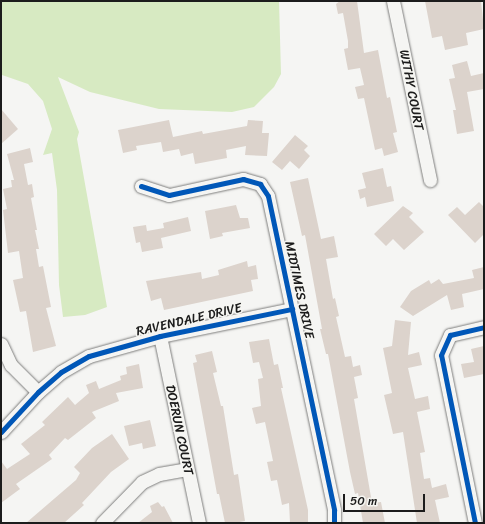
<!DOCTYPE html>
<style>
body{margin:0}
#map{position:relative;width:485px;height:524px;overflow:hidden;background:#f5f5f3;font-family:Sriracha,sans-serif}
div>[style]{position:absolute}
[style*='--x']{left:calc(var(--x)*1px);top:calc(var(--y)*1px);width:calc(var(--w)*1px);rotate:calc(var(--a)*1deg)}
.green>*{inset:0;background:#d7eac2}
.building>*{inset:0;background:#dcd3cc}
.roads{filter:drop-shadow(0 0 1px #7e7e7d) drop-shadow(0 0 1px #7e7e7d)}
.minor>*{height:13px;margin:-6.5px;padding:0 6.5px;transform-origin:6.5px;border-radius:6.5px;background:#f5f5f3}
.cycleway>*{height:5px;margin:-2.5px;padding:0 2.5px;transform-origin:2.5px;border-radius:2.5px;background:#0057b8}
span{translate:-50% -50%;white-space:nowrap;text-align:center;line-height:1.15;-webkit-text-stroke:3px #f6f6f2;paint-order:stroke}
.street-label{font-size:13px;color:#1c1c1c}
.frame{position:absolute;inset:0;border:2px solid #1c1c1c;pointer-events:none}
.scale{position:absolute;left:343px;top:494px;width:82px;height:18px;box-sizing:border-box;border:2px solid #1c1c1c;border-top:0;padding-left:5px;font-size:12px;line-height:14px;white-space:nowrap;color:#1c1c1c;-webkit-text-stroke:3px #f6f6f2;paint-order:stroke}
</style>
<div id="map">
<div class="green">
<div style="clip-path:polygon(1px 1px,279px 1px,281px 74px,274px 87px,254px 107px,232px 112px,159px 109px,90px 92px,58px 77px,79px 132px,77px 139px,107px 307px,85px 315px,63px 317px,59px 285px,57px 190px,52px 153px,43px 155px,52px 129px,43px 101px,28px 84px,2px 75px)"></div>
</div>
<div class="building">
<div style="clip-path:polygon(340px 1px,357px 1px,364px 53px,378px 50px,387px 98px,390px 97px,397px 132px,393px 133px,398px 152px,384px 156px,382px 148px,375px 150px,364px 98px,358px 99px,355px 87px,364px 85px,360px 68px,348px 70px,344px 49px,348px 48px,348px 41px,343px 13px,338px 14px,336px 4px)"></div>
<div style="clip-path:polygon(425px 1px,481px 1px,484px 29px,466px 33px,468px 45px,445px 50px,442px 36px,432px 38px)"></div>
<div style="clip-path:polygon(467px 61px,471px 76px,484px 73px,484px 89px,467px 92px,474px 131px,457px 134px,453px 110px,456px 110px,449px 79px,455px 78px,452px 65px)"></div>
<div style="clip-path:polygon(1px 109px,18px 129px,1px 144px)"></div>
<div style="clip-path:polygon(169px 120px,173px 137px,202px 131px,203px 134px,247px 126px,248px 120px,263px 121px,262px 133px,269px 133px,267px 156px,245px 155px,246px 146px,226px 150px,227px 158px,195px 164px,193px 153px,181px 156px,179px 149px,163px 152px,161px 142px,136px 146px,137px 150px,123px 153px,118px 130px)"></div>
<div style="clip-path:polygon(295px 135px,308px 146px,304px 150px,310px 156px,299px 169px,290px 161px,282px 170px,272px 162px)"></div>
<div style="clip-path:polygon(30px 148px,33px 162px,24px 164px,28px 185px,32px 184px,34px 197px,31px 198px,37px 230px,35px 230px,39px 249px,36px 249px,39px 267px,43px 266px,51px 307px,46px 308px,56px 346px,33px 352px,26px 311px,20px 312px,13px 280px,23px 278px,19px 251px,8px 253px,3px 210px,7px 209px,3px 189px,12px 187px,11px 180px,14px 180px,7px 154px)"></div>
<div style="clip-path:polygon(383px 168px,387px 187px,391px 186px,394px 201px,367px 207px,365px 197px,360px 199px,358px 190px,366px 188px,362px 173px)"></div>
<div style="clip-path:polygon(308px 178px,321px 239px,334px 236px,338px 257px,326px 259px,333px 299px,335px 298px,339px 316px,336px 317px,345px 357px,351px 356px,353px 367px,360px 365px,362px 375px,354px 377px,358px 398px,354px 399px,372px 503px,381px 502px,385px 523px,363px 523px,358px 493px,355px 494px,350px 472px,328px 354px,326px 354px,320px 329px,322px 329px,305px 235px,302px 236px,290px 182px)"></div>
<div style="clip-path:polygon(479px 202px,484px 207px,484px 234px,475px 243px,448px 215px,457px 207px,465px 215px)"></div>
<div style="clip-path:polygon(236px 205px,240px 218px,248px 218px,250px 228px,222px 233px,223px 236px,210px 239px,205px 211px)"></div>
<div style="clip-path:polygon(403px 206px,413px 213px,409px 217px,424px 232px,404px 250px,393px 239px,386px 246px,374px 234px)"></div>
<div style="clip-path:polygon(188px 217px,191px 231px,161px 238px,163px 248px,142px 252px,140px 242px,136px 243px,133px 227px,146px 225px,147px 231px,164px 228px,163px 223px)"></div>
<div style="clip-path:polygon(247px 261px,248px 267px,256px 265px,258px 279px,251px 280px,253px 291px,164px 310px,161px 298px,151px 301px,146px 281px,201px 272px,202px 279px,219px 275px,218px 270px)"></div>
<div style="clip-path:polygon(484px 267px,484px 289px,462px 294px,464px 307px,451px 310px,447px 295px,413px 316px,400px 307px,411px 291px,429px 280px,431px 284px,439px 279px,443px 284px,474px 278px,472px 270px)"></div>
<div style="clip-path:polygon(395px 320px,411px 322px,408px 355px,419px 352px,422px 365px,408px 368px,415px 399px,428px 396px,430px 409px,417px 412px,425px 452px,420px 453px,424px 479px,430px 478px,432px 488px,446px 484px,449px 497px,435px 500px,440px 523px,417px 523px,403px 432px,393px 434px,384px 395px,392px 393px,383px 348px,392px 346px)"></div>
<div style="clip-path:polygon(269px 339px,274px 365px,278px 364px,283px 388px,281px 388px,308px 510px,308px 523px,290px 523px,289px 503px,282px 505px,277px 480px,271px 481px,267px 462px,273px 461px,265px 422px,256px 424px,252px 408px,261px 406px,258px 379px,263px 378px,259px 362px,253px 363px,249px 342px)"></div>
<div style="clip-path:polygon(484px 346px,484px 374px,464px 378px,461px 364px,474px 362px,471px 349px)"></div>
<div style="clip-path:polygon(212px 351px,217px 372px,213px 373px,221px 406px,223px 406px,234px 475px,238px 474px,245px 521px,234px 523px,225px 523px,219px 494px,217px 494px,193px 363px,197px 362px,195px 355px)"></div>
<div style="clip-path:polygon(139px 364px,143px 388px,116px 393px,119px 401px,92px 412px,96px 418px,68px 440px,65px 438px,49px 455px,52px 459px,16px 484px,20px 489px,1px 503px,1px 461px,7px 469px,30px 454px,21px 444px,45px 425px,42px 422px,68px 397px,75px 405px,89px 393px,86px 385px,96px 381px,99px 389px,121px 380px,120px 376px,127px 374px,126px 367px)"></div>
<div style="clip-path:polygon(150px 420px,156px 446px,143px 449px,142px 443px,129px 446px,124px 426px)"></div>
<div style="clip-path:polygon(112px 434px,129px 459px,111px 472px,82px 503px,84px 505px,64px 523px,26px 523px,76px 480px,80px 473px,74px 467px,92px 448px)"></div>
<div style="clip-path:polygon(158px 502px,162px 507px,164px 506px,173px 523px,138px 523px,152px 512px,150px 506px)"></div>
</div>
<div class="roads">
<div class="minor">
<div style="--x:393;--y:1;--w:183;--a:78.3"></div>
<div style="--x:141;--y:186;--w:29;--a:18"></div>
<div style="--x:169;--y:195;--w:76;--a:-12.2"></div>
<div style="--x:243;--y:179;--w:18;--a:16"></div>
<div style="--x:260;--y:184;--w:14;--a:56"></div>
<div style="--x:268;--y:196;--w:321;--a:78.1"></div>
<div style="--x:334;--y:510;--w:13;--a:90"></div>
<div style="--x:160;--y:336;--w:191;--a:78.2"></div>
<div style="--x:1;--y:344;--w:23;--a:65"></div>
<div style="--x:11;--y:365;--w:38;--a:45"></div>
<div style="--x:1;--y:432;--w:54;--a:-47.2"></div>
<div style="--x:38;--y:392;--w:30;--a:-41"></div>
<div style="--x:61;--y:372;--w:32;--a:-30"></div>
<div style="--x:89;--y:356;--w:74;--a:-15.7"></div>
<div style="--x:160;--y:336;--w:135;--a:-11.6"></div>
<div style="--x:102;--y:523;--w:57;--a:-45.7"></div>
<div style="--x:142;--y:482;--w:19;--a:-25"></div>
<div style="--x:159;--y:474;--w:28;--a:-10"></div>
<div style="--x:475;--y:523;--w:171;--a:-101.4"></div>
<div style="--x:441;--y:355;--w:22;--a:-66"></div>
<div style="--x:450;--y:335;--w:35;--a:-13"></div>
</div>
</div>
<div class="cycleway">
<div style="--x:141;--y:186;--w:29;--a:18"></div>
<div style="--x:169;--y:195;--w:76;--a:-12.2"></div>
<div style="--x:243;--y:179;--w:18;--a:16"></div>
<div style="--x:260;--y:184;--w:14;--a:56"></div>
<div style="--x:268;--y:196;--w:321;--a:78.1"></div>
<div style="--x:334;--y:510;--w:13;--a:90"></div>
<div style="--x:1;--y:432;--w:54;--a:-47.2"></div>
<div style="--x:38;--y:392;--w:30;--a:-41"></div>
<div style="--x:61;--y:372;--w:32;--a:-30"></div>
<div style="--x:89;--y:356;--w:74;--a:-15.7"></div>
<div style="--x:160;--y:336;--w:135;--a:-11.6"></div>
<div style="--x:475;--y:523;--w:171;--a:-101.4"></div>
<div style="--x:441;--y:355;--w:22;--a:-66"></div>
<div style="--x:450;--y:335;--w:35;--a:-13"></div>
</div>
<div class="street-label">
<span style="left:411px;top:90px;rotate:79deg">WITHY COURT</span>
<span style="left:299px;top:290px;rotate:78deg">MIDTIMES DRIVE</span>
<span style="left:189px;top:320px;rotate:-13deg">RAVENDALE DRIVE</span>
<span style="left:179px;top:430px;rotate:78deg">DOERUN COURT</span>
</div>
<div class="frame"></div>
<div class="scale">50 m</div>
</div>
